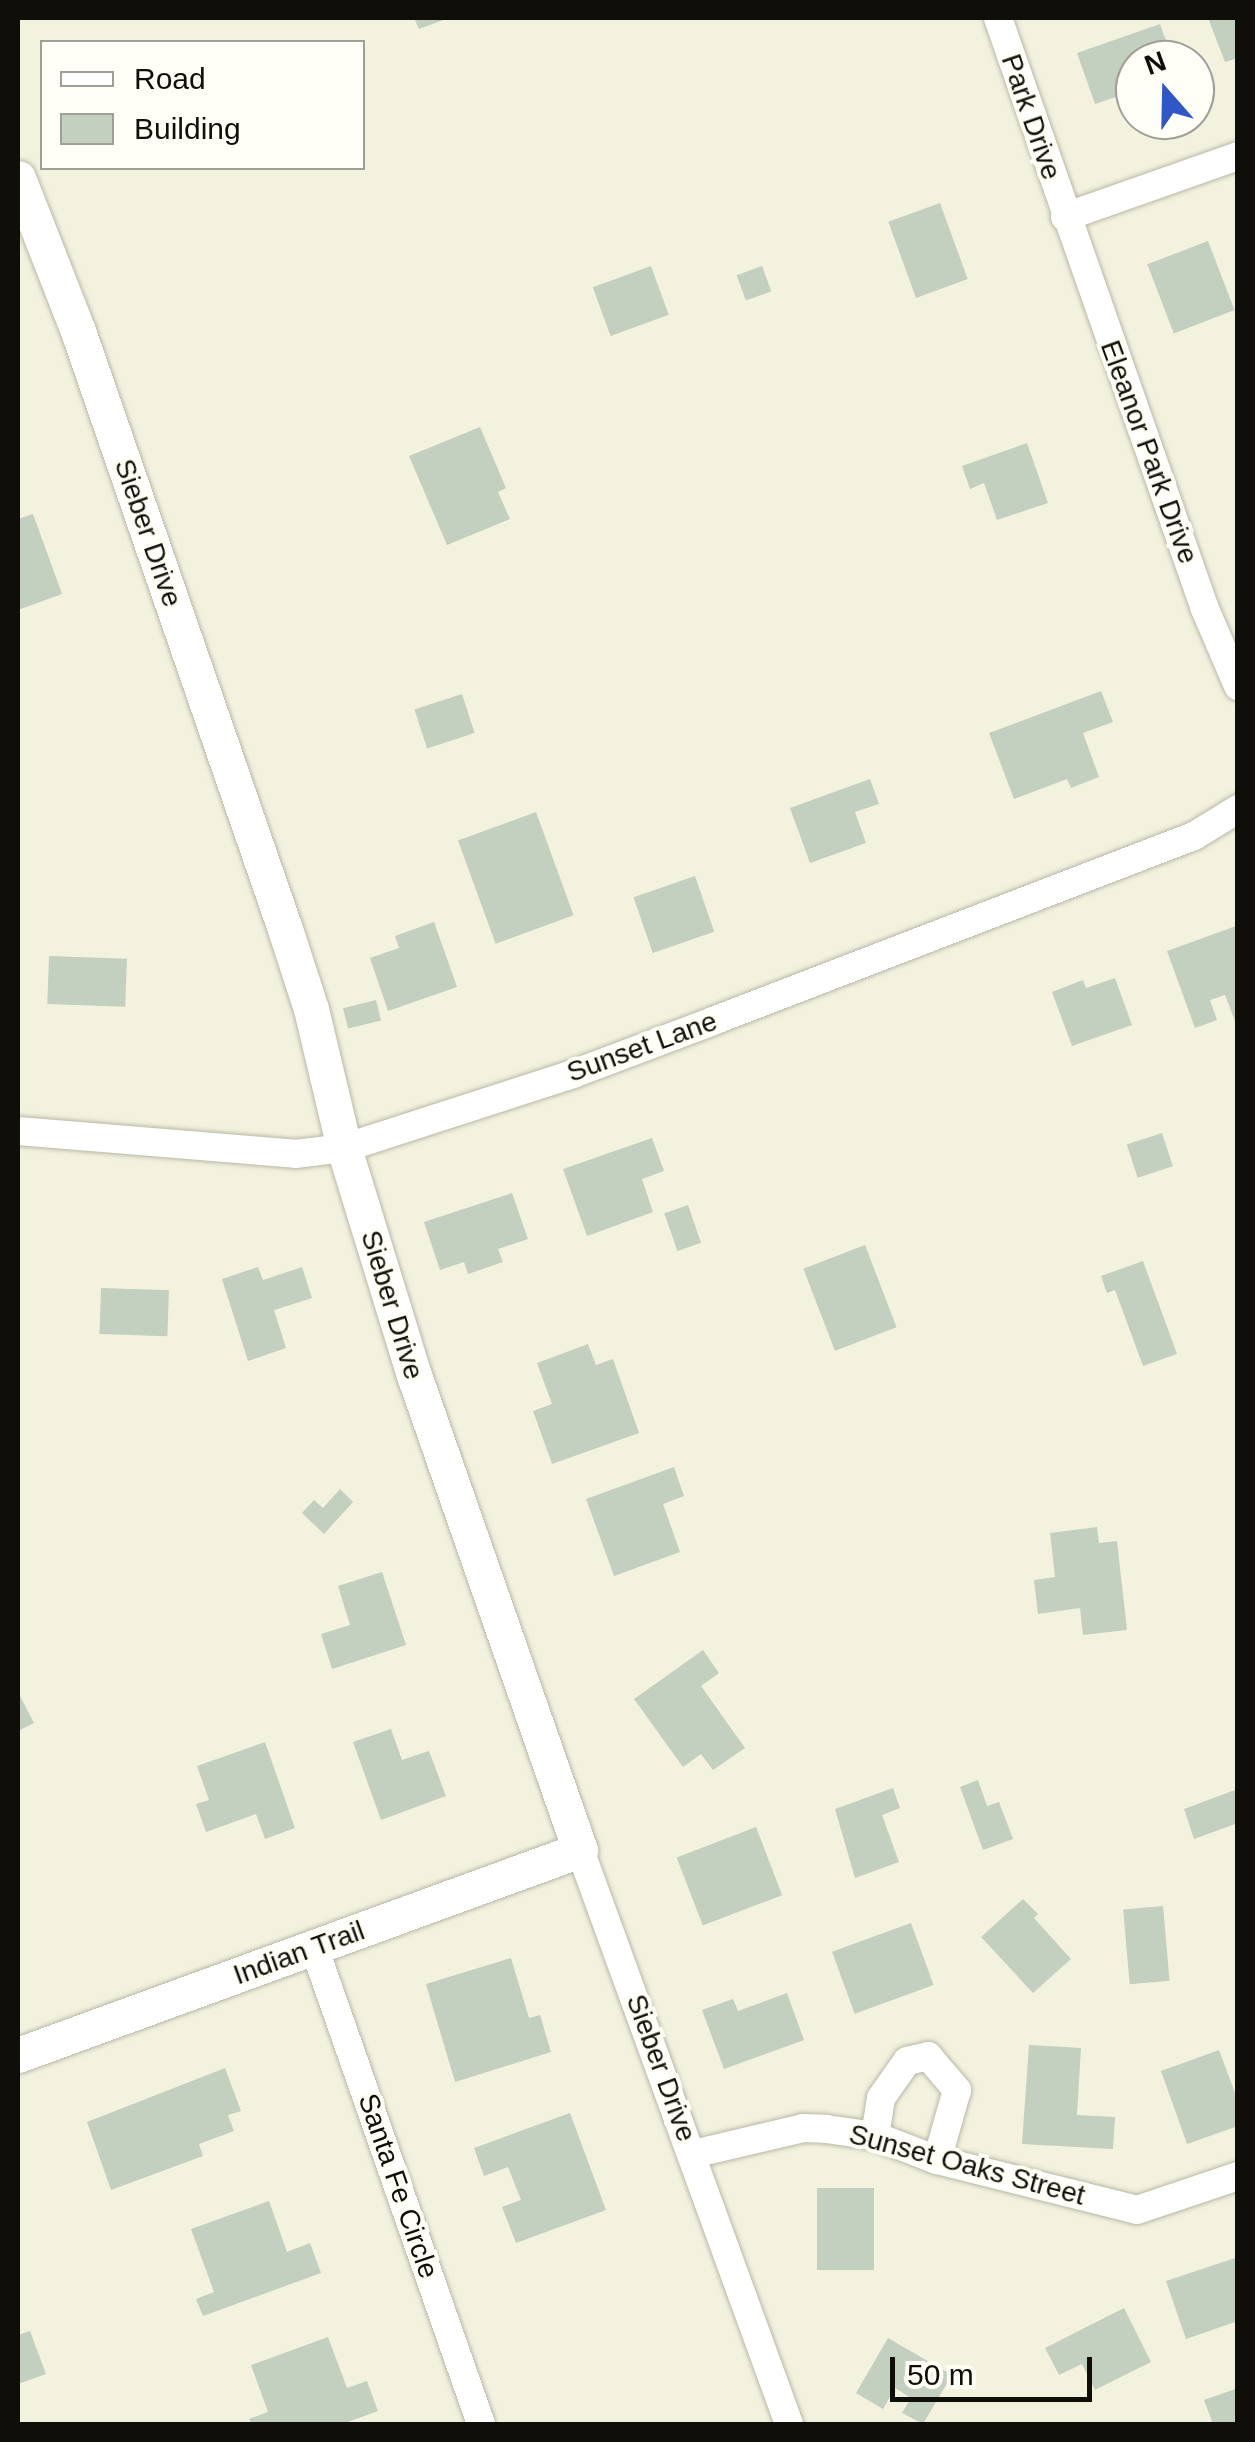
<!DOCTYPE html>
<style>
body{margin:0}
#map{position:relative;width:1255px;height:2442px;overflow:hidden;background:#f3f2df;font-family:Helvetica,sans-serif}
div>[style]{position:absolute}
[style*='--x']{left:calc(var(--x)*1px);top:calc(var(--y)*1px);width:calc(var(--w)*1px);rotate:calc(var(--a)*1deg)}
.building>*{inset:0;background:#c3cfbf;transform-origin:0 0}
.roads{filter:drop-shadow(0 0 2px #b9b8a6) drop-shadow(0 0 2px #b9b8a6)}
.minor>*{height:28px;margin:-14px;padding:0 14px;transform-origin:14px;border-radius:14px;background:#fff}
.tertiary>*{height:35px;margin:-17.5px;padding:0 17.5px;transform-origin:17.5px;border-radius:17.5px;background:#fff}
span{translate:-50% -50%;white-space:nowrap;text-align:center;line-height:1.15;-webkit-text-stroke:8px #fffff7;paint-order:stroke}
.street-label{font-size:28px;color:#0f0e08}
.frame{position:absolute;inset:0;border:20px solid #0f0e08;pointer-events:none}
.legend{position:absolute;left:40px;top:40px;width:325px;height:130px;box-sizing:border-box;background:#fffff7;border:2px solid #9f9f97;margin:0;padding:12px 18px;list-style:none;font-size:30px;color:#0f0e08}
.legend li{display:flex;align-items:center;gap:20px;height:50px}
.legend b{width:50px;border:2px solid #9f9f97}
.north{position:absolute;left:1115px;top:40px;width:100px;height:100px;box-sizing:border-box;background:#fffff7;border:2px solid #9f9f97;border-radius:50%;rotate:340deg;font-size:28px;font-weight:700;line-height:40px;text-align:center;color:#0f0e08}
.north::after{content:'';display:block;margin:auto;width:35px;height:45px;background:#3156c7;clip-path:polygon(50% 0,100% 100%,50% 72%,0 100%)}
.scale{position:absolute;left:890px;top:2357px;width:202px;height:45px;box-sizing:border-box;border:5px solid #0f0e08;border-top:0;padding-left:12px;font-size:30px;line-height:35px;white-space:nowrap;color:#0f0e08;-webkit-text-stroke:8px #fffff7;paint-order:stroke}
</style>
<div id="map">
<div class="building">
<div style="clip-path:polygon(414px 18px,449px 18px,419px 29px)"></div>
<div style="clip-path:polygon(1208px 18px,1238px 18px,1238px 58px,1225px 62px)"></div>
<div style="clip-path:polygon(1160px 24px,1173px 60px,1135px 60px,1135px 108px,1124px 112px,1119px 96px,1095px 104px,1077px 53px)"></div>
<div style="left:940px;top:203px;width:81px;height:55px;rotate:70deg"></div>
<div style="left:1208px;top:241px;width:74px;height:65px;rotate:69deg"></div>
<div style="left:651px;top:266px;width:52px;height:62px;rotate:70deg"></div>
<div style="left:762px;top:266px;width:27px;height:27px;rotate:70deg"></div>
<div style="clip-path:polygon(480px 427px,506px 488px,498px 492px,510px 519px,447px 545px,409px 456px)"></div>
<div style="clip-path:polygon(1027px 443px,1048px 503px,997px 520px,984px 483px,970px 489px,962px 466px)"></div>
<div style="clip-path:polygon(33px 514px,62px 594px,18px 610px,18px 519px)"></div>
<div style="clip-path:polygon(1101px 691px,1113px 722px,1083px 733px,1099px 777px,1071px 788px,1067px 779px,1014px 799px,989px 733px)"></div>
<div style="left:462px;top:694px;width:41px;height:50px;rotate:72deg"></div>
<div style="clip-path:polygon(870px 779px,879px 804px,855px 812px,866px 843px,810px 863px,790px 808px)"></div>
<div style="left:536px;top:812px;width:110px;height:83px;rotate:70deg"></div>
<div style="left:695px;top:876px;width:59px;height:65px;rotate:71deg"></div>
<div style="clip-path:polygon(434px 922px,457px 987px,388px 1011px,370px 958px,399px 948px,395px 936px)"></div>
<div style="clip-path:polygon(1236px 926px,1238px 1029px,1225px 995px,1210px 1000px,1217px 1020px,1195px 1028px,1167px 951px)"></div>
<div style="left:49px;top:956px;width:78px;height:48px;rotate:2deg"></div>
<div style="clip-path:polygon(1115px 978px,1132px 1025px,1072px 1046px,1052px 992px,1083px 980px,1086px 988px)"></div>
<div style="left:376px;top:1000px;width:21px;height:34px;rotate:76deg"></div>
<div style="left:1162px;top:1133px;width:35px;height:37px;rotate:72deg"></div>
<div style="clip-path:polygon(652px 1138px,664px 1171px,642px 1179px,653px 1212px,587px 1236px,563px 1169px)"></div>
<div style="clip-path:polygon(512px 1193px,528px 1239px,498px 1249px,503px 1262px,468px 1274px,464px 1262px,440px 1270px,424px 1222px)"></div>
<div style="left:688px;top:1205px;width:40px;height:25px;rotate:71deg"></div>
<div style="left:865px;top:1245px;width:88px;height:66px;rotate:69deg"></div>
<div style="clip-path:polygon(1143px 1261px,1177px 1354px,1143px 1366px,1115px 1290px,1107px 1293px,1101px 1276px)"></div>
<div style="clip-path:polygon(258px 1267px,263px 1280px,302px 1267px,312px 1298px,274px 1310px,286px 1348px,248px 1361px,222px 1279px)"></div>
<div style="left:101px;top:1288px;width:68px;height:46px;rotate:2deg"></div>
<div style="clip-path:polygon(588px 1344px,596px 1365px,613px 1359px,639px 1433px,552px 1464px,533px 1411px,552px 1404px,537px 1363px)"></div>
<div style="clip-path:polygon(674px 1467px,684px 1496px,663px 1504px,680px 1552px,614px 1576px,586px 1499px)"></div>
<div style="clip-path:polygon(340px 1489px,353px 1502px,324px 1534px,302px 1513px,314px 1500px,323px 1508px)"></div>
<div style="clip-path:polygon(1097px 1527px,1099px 1543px,1117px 1541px,1127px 1630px,1083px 1635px,1080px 1608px,1038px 1614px,1034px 1580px,1055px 1577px,1050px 1533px)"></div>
<div style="clip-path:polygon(382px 1572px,406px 1645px,332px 1669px,321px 1634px,350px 1625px,338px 1586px)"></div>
<div style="clip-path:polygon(703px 1650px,719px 1673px,701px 1686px,745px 1748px,713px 1770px,701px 1754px,683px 1767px,634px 1699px)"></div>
<div style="clip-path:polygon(18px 1692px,34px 1723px,18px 1731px)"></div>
<div style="clip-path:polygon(391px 1729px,402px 1760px,429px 1751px,446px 1796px,381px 1820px,353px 1742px)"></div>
<div style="clip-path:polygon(265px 1742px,295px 1828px,265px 1839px,256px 1814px,206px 1832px,196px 1804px,209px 1800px,197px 1766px)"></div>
<div style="clip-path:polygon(978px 1780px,987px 1806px,999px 1802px,1013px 1839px,983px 1850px,960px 1787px)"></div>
<div style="clip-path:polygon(893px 1788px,900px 1808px,882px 1815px,899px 1862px,855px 1878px,835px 1809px)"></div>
<div style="clip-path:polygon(1235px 1790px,1238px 1823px,1194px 1839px,1184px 1809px)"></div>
<div style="left:756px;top:1827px;width:73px;height:85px;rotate:69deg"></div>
<div style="clip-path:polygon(1023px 1899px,1038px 1914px,1034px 1918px,1071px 1959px,1033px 1993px,981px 1937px)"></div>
<div style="left:1163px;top:1906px;width:75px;height:40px;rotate:85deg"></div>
<div style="left:911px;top:1923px;width:66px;height:84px;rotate:70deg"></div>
<div style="clip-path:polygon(511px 1958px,529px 2018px,540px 2015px,551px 2052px,455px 2082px,426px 1984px)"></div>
<div style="clip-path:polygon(787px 1993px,804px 2040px,724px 2069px,702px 2010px,733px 1999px,738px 2011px)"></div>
<div style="clip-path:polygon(1029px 2045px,1081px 2048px,1077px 2115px,1115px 2117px,1113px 2149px,1022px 2144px)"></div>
<div style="clip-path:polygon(1219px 2050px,1238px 2101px,1238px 2126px,1187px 2144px,1161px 2071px)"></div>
<div style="clip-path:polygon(225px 2068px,241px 2111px,228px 2115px,234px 2131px,199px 2144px,203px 2156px,111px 2190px,87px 2122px)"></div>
<div style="clip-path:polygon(570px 2113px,606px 2210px,516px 2243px,502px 2207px,521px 2200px,508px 2167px,484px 2176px,474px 2148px)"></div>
<div style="left:817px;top:2188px;width:57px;height:82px"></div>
<div style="clip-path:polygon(269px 2201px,287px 2252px,310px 2243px,321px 2273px,203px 2316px,196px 2299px,214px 2292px,191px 2229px)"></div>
<div style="clip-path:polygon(1238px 2257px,1238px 2321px,1186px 2339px,1166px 2281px)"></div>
<div style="clip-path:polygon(1124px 2308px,1151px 2362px,1095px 2390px,1082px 2364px,1059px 2375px,1045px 2348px)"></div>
<div style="clip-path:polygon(30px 2331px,46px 2374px,18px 2384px,18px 2335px)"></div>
<div style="clip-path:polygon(328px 2337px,347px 2388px,367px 2381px,378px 2411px,342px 2424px,251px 2424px,249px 2419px,268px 2412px,251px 2365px)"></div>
<div style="clip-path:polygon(888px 2338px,952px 2375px,923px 2424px,902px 2413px,911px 2398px,895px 2388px,883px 2409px,856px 2393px)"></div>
<div style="clip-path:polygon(1238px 2388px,1238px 2424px,1213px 2424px,1204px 2400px)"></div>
</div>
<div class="roads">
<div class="minor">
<div style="--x:998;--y:18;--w:626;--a:70.7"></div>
<div style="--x:1205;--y:609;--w:84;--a:66.8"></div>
<div style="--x:1065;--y:217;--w:183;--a:-19.4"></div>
<div style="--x:18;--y:1131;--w:278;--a:4.7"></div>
<div style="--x:295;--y:1154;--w:49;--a:-7"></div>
<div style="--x:344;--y:1148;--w:241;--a:-17.9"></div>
<div style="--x:573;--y:1074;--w:150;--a:-20.7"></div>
<div style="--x:713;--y:1021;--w:515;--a:-21.04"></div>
<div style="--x:1194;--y:836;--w:52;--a:-31.5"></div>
<div style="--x:580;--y:1850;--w:611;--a:69.99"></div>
<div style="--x:314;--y:1947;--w:505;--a:70.7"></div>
<div style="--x:875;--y:2136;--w:38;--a:-81"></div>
<div style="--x:881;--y:2098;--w:45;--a:-54.9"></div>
<div style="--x:907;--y:2061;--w:22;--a:-13"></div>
<div style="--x:928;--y:2056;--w:45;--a:49.5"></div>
<div style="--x:957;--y:2090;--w:73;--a:105.9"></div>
<div style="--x:693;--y:2154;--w:113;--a:-13.3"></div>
<div style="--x:803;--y:2128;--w:23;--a:2"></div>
<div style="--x:826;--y:2129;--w:49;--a:8.1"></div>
<div style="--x:875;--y:2136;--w:66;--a:21.2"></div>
<div style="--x:937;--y:2160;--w:206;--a:14"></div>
<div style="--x:1137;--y:2210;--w:107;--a:-18.6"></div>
</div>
<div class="tertiary">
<div style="--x:18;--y:178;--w:164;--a:68.6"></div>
<div style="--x:78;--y:331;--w:633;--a:70.91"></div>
<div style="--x:285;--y:929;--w:84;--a:72"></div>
<div style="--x:311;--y:1009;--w:143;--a:76.6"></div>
<div style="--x:344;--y:1148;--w:238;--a:72.9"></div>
<div style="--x:414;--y:1375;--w:503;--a:70.74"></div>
<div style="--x:580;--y:1850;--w:598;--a:159.96"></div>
</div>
</div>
<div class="street-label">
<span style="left:1031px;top:117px;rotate:71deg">Park Drive</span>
<span style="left:1149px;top:452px;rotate:70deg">Eleanor Park Drive</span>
<span style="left:148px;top:533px;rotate:71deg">Sieber Drive</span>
<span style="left:642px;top:1047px;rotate:-20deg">Sunset Lane</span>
<span style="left:392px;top:1305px;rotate:73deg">Sieber Drive</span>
<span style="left:299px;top:1953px;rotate:-20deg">Indian Trail</span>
<span style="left:661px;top:2068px;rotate:70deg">Sieber Drive</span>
<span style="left:967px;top:2165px;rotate:15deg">Sunset Oaks Street</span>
<span style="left:398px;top:2186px;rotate:71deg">Santa Fe Circle</span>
</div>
<div class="frame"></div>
<ul class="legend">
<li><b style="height:12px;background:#fff"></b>Road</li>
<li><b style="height:28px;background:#c3cfbf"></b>Building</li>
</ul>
<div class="north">N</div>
<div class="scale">50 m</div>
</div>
